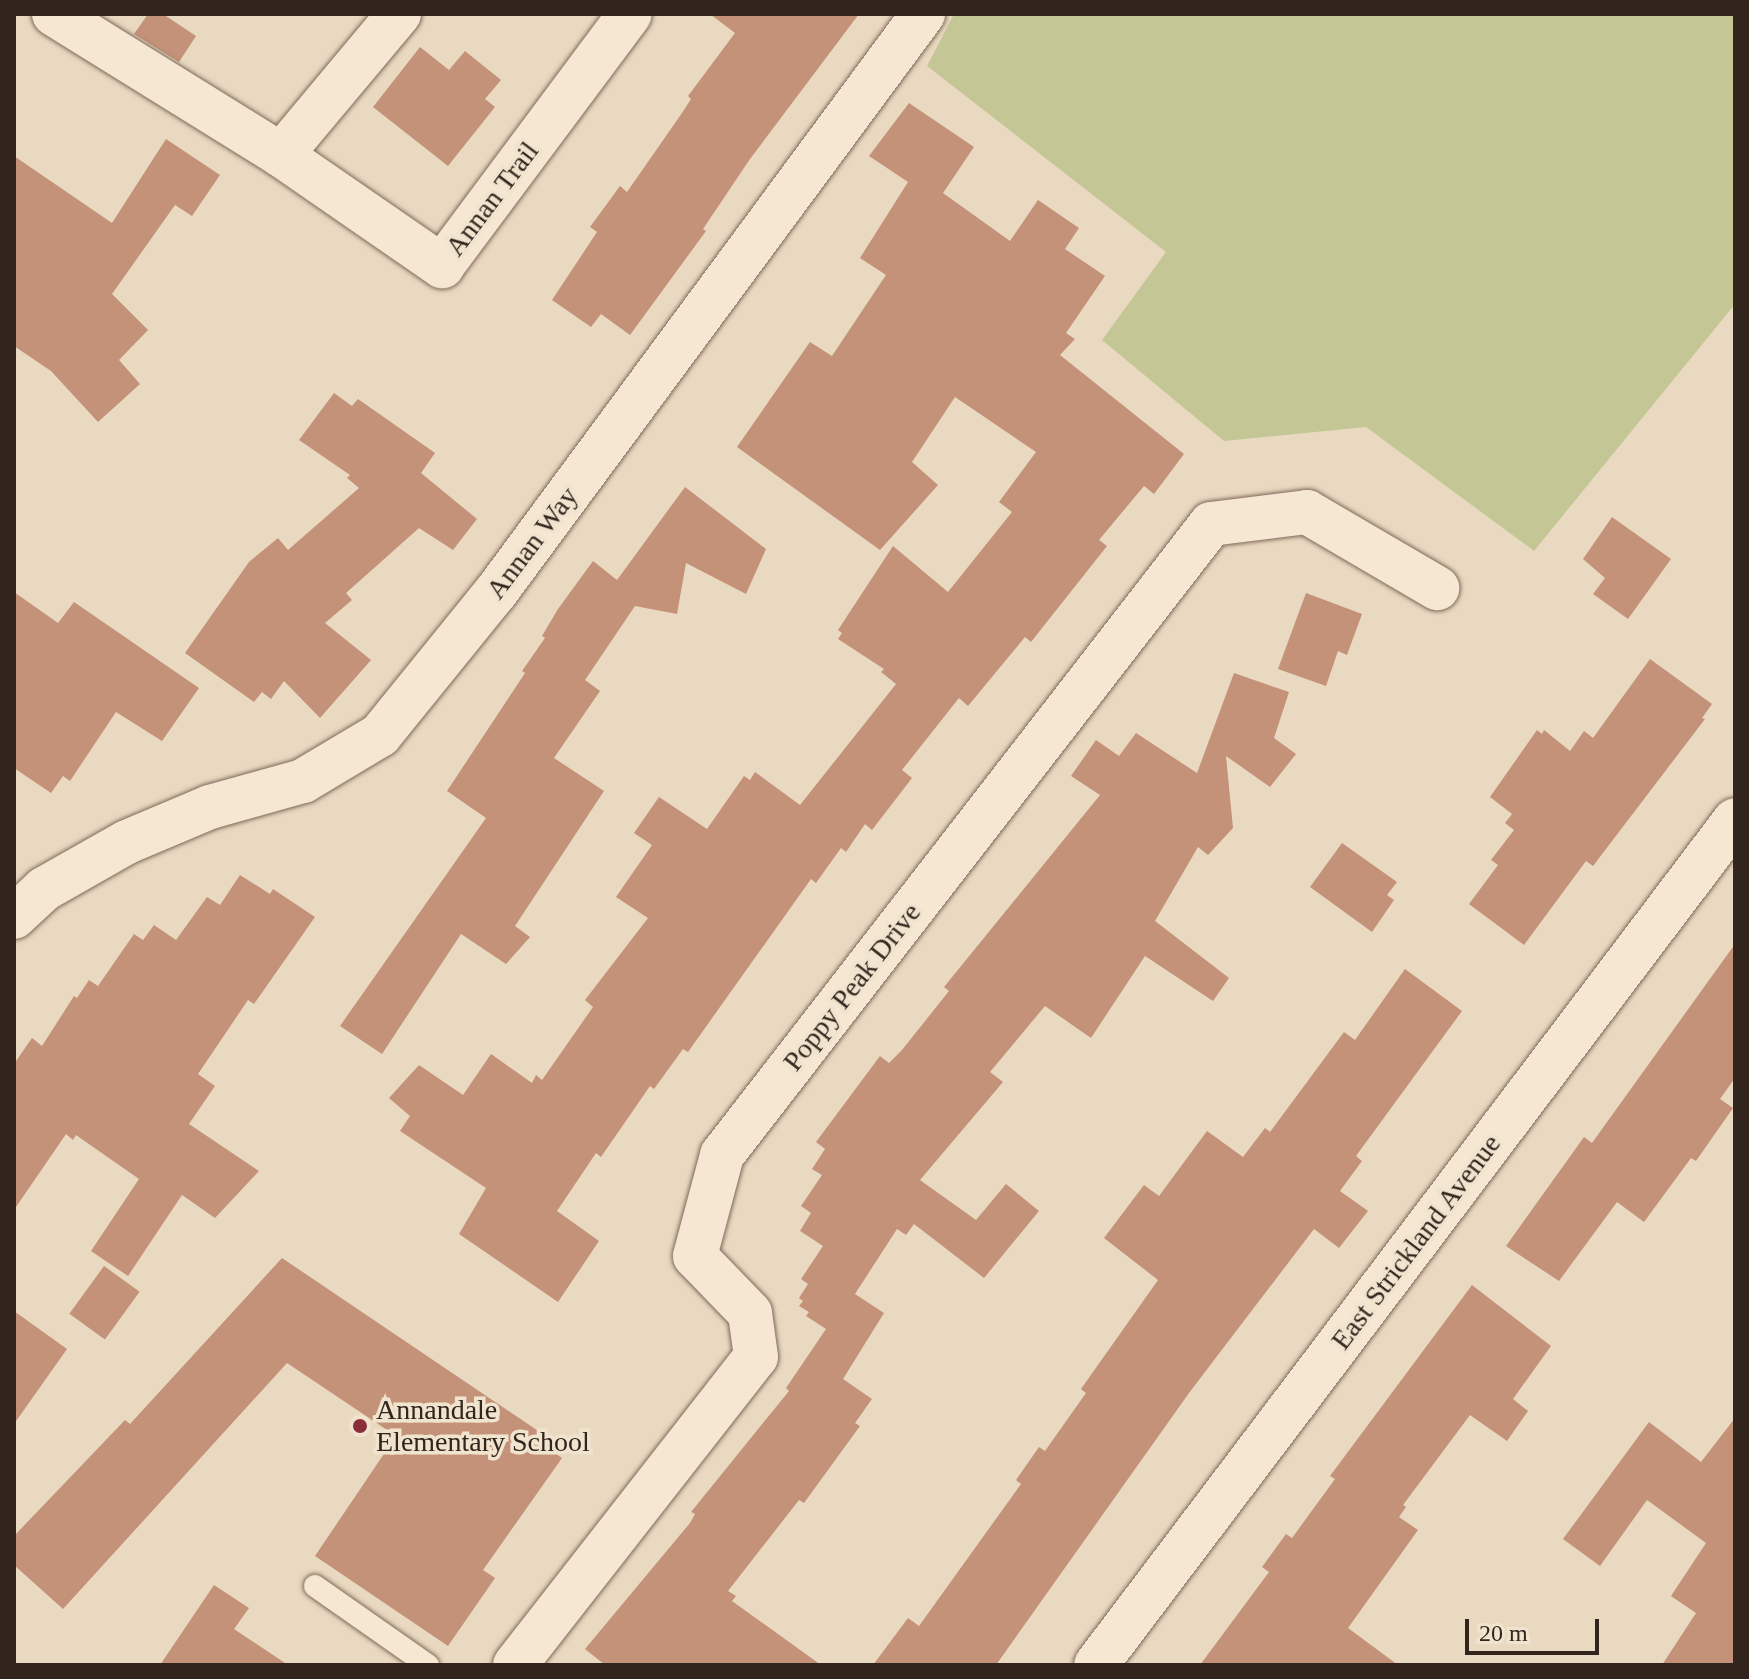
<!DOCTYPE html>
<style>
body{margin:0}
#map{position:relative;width:1749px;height:1679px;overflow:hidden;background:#e9d9c0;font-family:Georgia,serif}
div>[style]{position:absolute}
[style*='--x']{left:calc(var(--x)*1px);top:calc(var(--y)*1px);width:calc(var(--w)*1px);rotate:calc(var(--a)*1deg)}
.green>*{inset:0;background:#c5c696}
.building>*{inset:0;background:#c49179;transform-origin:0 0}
.roads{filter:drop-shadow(0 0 2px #806a5a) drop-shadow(0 0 2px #806a5a)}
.service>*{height:22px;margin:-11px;padding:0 11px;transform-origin:11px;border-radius:11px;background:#f5e7d2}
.minor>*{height:44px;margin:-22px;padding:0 22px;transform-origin:22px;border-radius:22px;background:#f5e7d2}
.dots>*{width:22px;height:22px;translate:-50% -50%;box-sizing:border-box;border:4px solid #f1e4cf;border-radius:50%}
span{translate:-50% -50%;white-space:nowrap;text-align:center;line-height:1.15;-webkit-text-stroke:7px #f1e4cf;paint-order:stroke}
.street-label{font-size:28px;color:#31251d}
.poi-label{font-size:28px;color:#31251d}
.left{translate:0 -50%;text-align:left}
.frame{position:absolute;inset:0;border:16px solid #31251d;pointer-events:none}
.scale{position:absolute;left:1465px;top:1619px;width:134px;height:36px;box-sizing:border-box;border:4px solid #31251d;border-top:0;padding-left:10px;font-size:24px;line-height:28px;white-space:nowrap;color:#31251d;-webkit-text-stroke:6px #f1e4cf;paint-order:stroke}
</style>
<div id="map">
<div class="green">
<div style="clip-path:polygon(954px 14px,1735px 14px,1735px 304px,1534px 551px,1366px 427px,1224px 441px,1102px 340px,1166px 252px,927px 66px)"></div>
</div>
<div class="building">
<div style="clip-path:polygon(148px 14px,163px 14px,196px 36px,179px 62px,134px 34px)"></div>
<div style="clip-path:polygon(710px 14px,859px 14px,750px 159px,703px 229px,706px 231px,630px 335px,601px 314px,591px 327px,552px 300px,597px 232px,590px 227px,620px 186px,627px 192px,682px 113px,691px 99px,688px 96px,735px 33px)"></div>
<div style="clip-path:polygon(420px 47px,449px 70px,465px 51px,501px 80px,485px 99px,495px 107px,448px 166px,373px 107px)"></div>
<div style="clip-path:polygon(909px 103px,974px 147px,943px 193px,1010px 241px,1038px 200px,1079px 228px,1065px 249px,1105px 276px,1066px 333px,1075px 339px,1060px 355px,1184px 454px,1154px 494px,1144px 486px,1099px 540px,1107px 546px,1031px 642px,1025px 637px,968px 706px,959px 698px,902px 770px,912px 778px,872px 830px,865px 824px,846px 852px,841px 848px,816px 883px,811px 879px,688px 1052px,683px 1049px,654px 1089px,650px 1086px,601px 1157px,596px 1153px,557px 1211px,599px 1241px,558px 1302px,459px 1234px,486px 1188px,400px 1131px,410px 1116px,389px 1098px,419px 1065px,463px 1095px,491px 1054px,532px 1083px,536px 1075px,542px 1080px,593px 1007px,585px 1000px,648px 918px,616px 897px,652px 845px,634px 833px,659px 797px,707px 829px,744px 776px,750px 780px,755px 772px,800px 805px,896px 684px,881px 672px,884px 669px,838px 639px,842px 633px,838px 630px,893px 546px,948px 592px,1012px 512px,999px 502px,1036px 452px,955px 397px,912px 462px,938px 485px,880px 550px,737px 447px,810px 342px,832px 356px,886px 275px,860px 258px,908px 182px,869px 156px)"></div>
<div style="clip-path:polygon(166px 139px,220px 175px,192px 216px,175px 205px,112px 294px,148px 330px,119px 360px,140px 384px,98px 422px,51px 371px,14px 346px,14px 156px,112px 223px)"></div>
<div style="clip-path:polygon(334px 393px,352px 406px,358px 399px,435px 453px,421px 473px,477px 519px,453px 550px,419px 528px,346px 593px,352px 600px,325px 623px,371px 660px,320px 718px,284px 681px,271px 699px,262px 692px,254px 702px,185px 653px,249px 562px,278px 538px,288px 550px,359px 488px,347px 478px,350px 475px,299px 440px)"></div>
<div style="clip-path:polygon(685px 487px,766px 549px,746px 594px,686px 563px,677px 614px,635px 606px,585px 680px,600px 691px,554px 758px,604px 791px,515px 926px,530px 937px,506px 964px,461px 934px,382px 1054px,340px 1026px,486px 818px,447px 791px,525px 673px,522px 671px,545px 638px,542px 636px,558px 609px,593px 561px,617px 580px)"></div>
<div style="clip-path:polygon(1612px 517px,1671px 559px,1628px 619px,1593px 594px,1605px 578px,1583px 559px)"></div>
<div style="clip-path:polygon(14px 592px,58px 623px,74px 602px,199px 688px,162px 741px,116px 712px,70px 781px,63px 776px,51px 793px,14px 768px)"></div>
<div style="clip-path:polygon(1306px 593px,1362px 614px,1347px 655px,1338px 651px,1326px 686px,1278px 669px)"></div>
<div style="clip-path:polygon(1650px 659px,1712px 704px,1702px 718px,1705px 719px,1593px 866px,1586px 861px,1524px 945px,1469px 904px,1498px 865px,1491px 860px,1514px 830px,1505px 823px,1512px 814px,1490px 797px,1537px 730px,1542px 734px,1544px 730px,1570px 751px,1584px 731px,1593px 738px)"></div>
<div style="clip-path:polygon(1234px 673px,1289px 692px,1274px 738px,1296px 754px,1270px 787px,1226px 756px,1233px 828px,1208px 855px,1198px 847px,1155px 921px,1229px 978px,1213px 1001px,1145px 956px,1091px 1038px,1045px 1006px,990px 1072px,1003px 1082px,920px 1180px,976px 1220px,1006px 1184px,1039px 1211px,984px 1278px,914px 1224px,906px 1235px,897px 1229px,855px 1294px,884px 1313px,843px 1379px,872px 1399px,855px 1423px,860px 1426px,804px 1503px,799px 1500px,728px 1591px,736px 1596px,732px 1601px,821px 1665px,605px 1665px,585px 1649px,690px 1523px,695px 1514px,691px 1512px,789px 1391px,786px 1388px,826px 1329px,806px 1316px,809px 1312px,799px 1306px,803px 1301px,799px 1298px,808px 1284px,801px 1279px,823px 1246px,800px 1231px,811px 1213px,801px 1206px,822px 1175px,812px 1169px,825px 1149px,816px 1142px,880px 1056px,889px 1063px,902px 1050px,949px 991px,944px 987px,1100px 795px,1071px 776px,1096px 740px,1119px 756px,1136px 733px,1197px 773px)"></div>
<div style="clip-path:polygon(1342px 843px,1397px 882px,1387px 895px,1394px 900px,1372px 932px,1310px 887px)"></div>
<div style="clip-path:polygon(240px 875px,270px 894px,273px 889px,315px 917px,254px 1004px,248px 1000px,198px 1074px,215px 1086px,189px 1124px,259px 1171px,215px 1218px,182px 1195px,128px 1276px,91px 1251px,139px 1179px,76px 1135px,73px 1140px,66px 1134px,14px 1210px,14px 1064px,32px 1038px,42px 1046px,74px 996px,77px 998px,89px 980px,98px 986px,134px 934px,143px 940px,154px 925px,176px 940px,207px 897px,220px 905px)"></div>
<div style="clip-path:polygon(1735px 944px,1735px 1078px,1720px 1099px,1733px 1108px,1696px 1161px,1691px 1158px,1644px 1222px,1617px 1202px,1559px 1281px,1506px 1246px,1584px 1137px,1592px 1143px)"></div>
<div style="clip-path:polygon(1405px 969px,1462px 1011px,1356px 1156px,1362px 1161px,1340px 1191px,1368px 1211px,1339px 1248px,1314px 1229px,1189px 1393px,996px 1665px,873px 1665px,908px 1618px,919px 1626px,1021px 1484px,1016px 1480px,1039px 1447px,1045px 1451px,1086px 1393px,1081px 1389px,1158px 1280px,1104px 1238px,1144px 1185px,1159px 1196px,1207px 1131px,1243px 1157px,1265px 1128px,1270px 1132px,1344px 1032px,1355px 1040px)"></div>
<div style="clip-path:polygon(282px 1258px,553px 1441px,548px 1448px,562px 1458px,483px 1570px,495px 1578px,448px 1646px,315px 1556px,396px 1436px,287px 1363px,63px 1609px,14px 1565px,14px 1536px,125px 1420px,130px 1424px)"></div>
<div style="left:104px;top:1266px;width:44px;height:59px;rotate:36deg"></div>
<div style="clip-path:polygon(1472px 1285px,1551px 1346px,1513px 1399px,1528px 1411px,1507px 1441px,1470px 1415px,1403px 1505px,1406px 1507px,1399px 1517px,1418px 1530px,1348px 1628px,1398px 1665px,1200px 1665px,1269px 1572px,1262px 1567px,1286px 1534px,1292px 1538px,1335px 1479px,1330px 1476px)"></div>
<div style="clip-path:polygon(14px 1311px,67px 1349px,14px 1424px)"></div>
<div style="clip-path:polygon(1735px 1418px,1735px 1665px,1662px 1665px,1696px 1613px,1671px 1596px,1706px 1543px,1647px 1500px,1600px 1566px,1563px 1539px,1649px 1422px,1701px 1462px)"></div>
<div style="clip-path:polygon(214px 1585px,249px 1608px,234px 1629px,288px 1665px,160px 1665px)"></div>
</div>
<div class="roads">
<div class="service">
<div style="--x:315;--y:1586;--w:138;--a:35"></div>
</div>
<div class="minor">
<div style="--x:54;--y:14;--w:267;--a:31.8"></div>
<div style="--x:281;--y:155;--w:184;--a:-50.1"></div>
<div style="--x:281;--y:155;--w:196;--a:34.6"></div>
<div style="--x:442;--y:266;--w:314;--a:-53.3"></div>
<div style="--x:14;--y:917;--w:41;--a:-43"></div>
<div style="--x:44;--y:889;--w:95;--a:-29.5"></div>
<div style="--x:127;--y:842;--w:90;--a:-22.9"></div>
<div style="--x:210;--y:807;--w:97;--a:-15.6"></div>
<div style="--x:303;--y:781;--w:90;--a:-30.9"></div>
<div style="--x:380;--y:735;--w:184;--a:-51"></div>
<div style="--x:496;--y:592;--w:719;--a:-53.54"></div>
<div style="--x:515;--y:1665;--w:391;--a:-52"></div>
<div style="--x:756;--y:1357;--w:44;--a:-97.8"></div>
<div style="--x:750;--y:1313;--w:79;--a:-134"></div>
<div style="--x:695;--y:1256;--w:105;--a:-75"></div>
<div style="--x:722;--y:1155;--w:798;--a:-52.23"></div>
<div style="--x:1211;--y:524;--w:97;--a:-7.1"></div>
<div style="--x:1307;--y:512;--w:151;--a:30.3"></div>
<div style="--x:1096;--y:1665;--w:1059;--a:-52.9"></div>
</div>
</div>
<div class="dots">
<div style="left:360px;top:1426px;background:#8a2f39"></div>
</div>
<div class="street-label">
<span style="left:492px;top:199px;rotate:-53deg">Annan Trail</span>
<span style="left:532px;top:543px;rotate:-53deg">Annan Way</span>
<span style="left:852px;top:987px;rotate:-52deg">Poppy Peak Drive</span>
<span style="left:1416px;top:1242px;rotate:-53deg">East Strickland Avenue</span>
</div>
<div class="poi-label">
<span class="left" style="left:376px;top:1426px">Annandale<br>Elementary School</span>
</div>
<div class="frame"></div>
<div class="scale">20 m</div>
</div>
